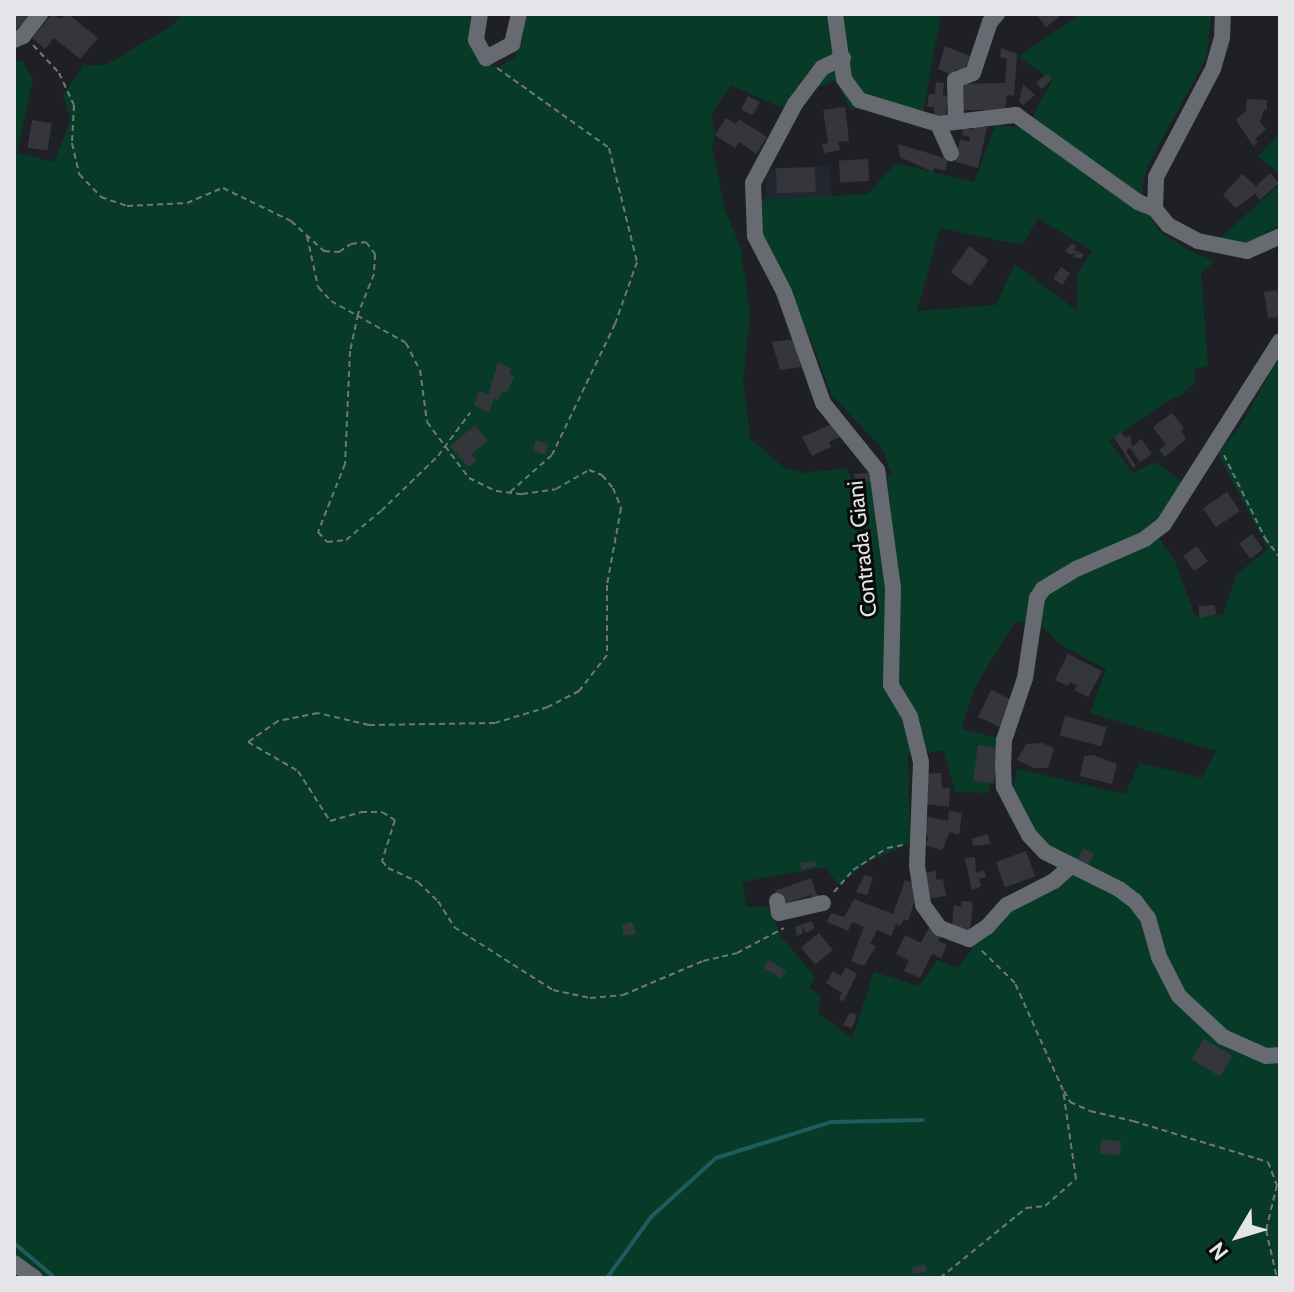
<!DOCTYPE html>
<style>
body{margin:0}
#map{position:relative;width:1294px;height:1292px;overflow:hidden;background:#1e2025;font-family:Cabin,sans-serif}
div>[style]{position:absolute}
[style*='--x']{left:calc(var(--x)*1px);top:calc(var(--y)*1px);width:calc(var(--w)*1px);rotate:calc(var(--a)*1deg)}
.built>*{inset:0;background:#222631}
.green>*{inset:0;background:#073b28}
.stream>*{height:4px;margin:-2px;padding:0 2px;transform-origin:2px;border-radius:2px;background:#1e5c5f}
.building>*{inset:0;background:#34363c;transform-origin:0 0}
.path>*{height:2px;margin-top:-1px;transform-origin:0;background:repeating-linear-gradient(90deg,#73757a 0 6px,transparent 0 10px)}
.minor>*{height:16px;margin:-8px;padding:0 8px;transform-origin:8px;border-radius:8px;background:#676a70}
span{translate:-50% -50%;white-space:nowrap;text-align:center;line-height:1.15;-webkit-text-stroke:6px #090a0c;paint-order:stroke}
.street-label{font-size:22px;color:#e3e5e9}
.frame{position:absolute;inset:0;border:16px solid #e3e5e9;pointer-events:none}
.north{position:absolute;left:1198px;top:1196px;width:80px;height:80px;-webkit-text-stroke:6px #090a0c;paint-order:stroke;rotate:232deg;font-size:22px;font-weight:700;line-height:32px;text-align:center;color:#e3e5e9}
.north::after{content:'';display:block;margin:auto;width:28px;height:36px;background:#e3e5e9;clip-path:polygon(50% 0,100% 100%,50% 72%,0 100%)}
</style>
<div id="map">
<div class="built">
<div style="clip-path:polygon(829px 166px,832px 196px,764px 202px,768px 170px)"></div>
</div>
<div class="green">
<div style="clip-path:polygon(evenodd,182px 14px,477px 14px,486px 64px,499px 67px,516px 56px,524px 14px,941px 14px,923px 112px,886px 102px,850px 110px,837px 80px,810px 90px,793px 113px,731px 85px,711px 114px,715px 133px,712px 146px,725px 210px,740px 246px,746px 284px,750px 319px,743px 379px,750px 438px,784px 468px,804px 473px,847px 468px,853px 486px,892px 475px,882px 448px,832px 396px,809px 334px,762px 260px,757px 200px,868px 194px,896px 163px,974px 182px,996px 125px,1026px 128px,1052px 81px,1019px 56px,1081px 14px,1211px 14px,1207px 57px,1148px 165px,1142px 186px,1145px 208px,1159px 231px,1188px 250px,1215px 261px,1201px 273px,1208px 366px,1195px 369px,1195px 382px,1177px 399px,1174px 397px,1109px 441px,1133px 473px,1155px 462px,1182px 482px,1158px 537px,1174px 559px,1195px 616px,1223px 615px,1236px 575px,1268px 549px,1218px 454px,1240px 426px,1280px 356px,1280px 1278px,14px 1278px,14px 61px,22px 61px,33px 80px,17px 153px,54px 162px,71px 119px,63px 95px,84px 65px,106px 65px,173px 25px,182px 14px,1038px 218px,1092px 251px,1077px 275px,1077px 311px,1015px 264px,996px 305px,917px 311px,940px 228px,1022px 245px,1038px 218px,182px 14px,1015px 622px,1039px 623px,1061px 645px,1106px 669px,1090px 713px,1216px 751px,1202px 778px,1140px 763px,1125px 794px,1017px 769px,1008px 816px,1068px 860px,1056px 882px,1008px 900px,958px 968px,937px 960px,919px 986px,874px 972px,852px 1038px,818px 1013px,821px 996px,809px 988px,815px 977px,781px 936px,768px 907px,746px 907px,742px 882px,826px 867px,838px 885px,868px 862px,910px 843px,908px 753px,944px 751px,955px 792px,988px 793px,998px 738px,961px 729px,975px 687px,1015px 622px)"></div>
<div style="clip-path:polygon(1280px 132px,1280px 175px,1258px 156px)"></div>
<div style="clip-path:polygon(1280px 184px,1280px 225px,1250px 243px,1233px 243px,1219px 239px)"></div>
</div>
<div class="stream">
<div style="--x:14;--y:1243;--w:54;--a:40.5"></div>
<div style="--x:607;--y:1278;--w:75;--a:-54.2"></div>
<div style="--x:651;--y:1217;--w:88;--a:-42.2"></div>
<div style="--x:716;--y:1158;--w:121;--a:-17.4"></div>
<div style="--x:831;--y:1122;--w:92;--a:-1.2"></div>
</div>
<div class="building">
<div style="clip-path:polygon(14px 14px,35px 14px,14px 31px)"></div>
<div style="clip-path:polygon(52px 14px,60px 19px,68px 14px,98px 38px,80px 59px,54px 38px,45px 49px,32px 38px)"></div>
<div style="clip-path:polygon(1036px 14px,1057px 14px,1059px 17px,1046px 27px)"></div>
<div style="clip-path:polygon(945px 46px,970px 56px,964px 71px,956px 69px,954px 76px,938px 69px)"></div>
<div style="clip-path:polygon(1001px 48px,1017px 54px,1014px 96px,1007px 95px,1005px 110px,958px 110px,958px 84px,1005px 83px,1007px 59px,1000px 57px)"></div>
<div style="clip-path:polygon(1047px 74px,1052px 79px,1042px 89px,1036px 83px)"></div>
<div style="clip-path:polygon(936px 82px,944px 83px,943px 95px,948px 96px,946px 116px,934px 115px,934px 107px,927px 107px,929px 94px,935px 94px)"></div>
<div style="clip-path:polygon(1023px 84px,1035px 95px,1023px 105px,1019px 102px)"></div>
<div style="left:748px;top:96px;width:13px;height:15px;rotate:27deg"></div>
<div style="clip-path:polygon(1247px 99px,1267px 100px,1267px 110px,1264px 110px,1260px 122px,1266px 129px,1255px 139px,1258px 142px,1253px 146px,1236px 120px,1246px 111px)"></div>
<div style="clip-path:polygon(845px 107px,849px 141px,838px 142px,840px 150px,824px 153px,822px 144px,828px 143px,823px 110px)"></div>
<div style="clip-path:polygon(726px 118px,736px 124px,739px 119px,767px 137px,756px 154px,739px 142px,735px 148px,715px 135px)"></div>
<div style="left:32px;top:120px;width:20px;height:28px;rotate:9deg"></div>
<div style="clip-path:polygon(974px 124px,987px 127px,978px 168px,955px 162px,960px 139px,969px 142px,970px 137px,962px 135px,964px 128px,972px 130px)"></div>
<div style="clip-path:polygon(898px 144px,948px 159px,945px 171px,934px 168px,933px 172px,900px 157px)"></div>
<div style="left:868px;top:159px;width:22px;height:29px;rotate:87deg"></div>
<div style="left:815px;top:167px;width:25px;height:39px;rotate:88deg"></div>
<div style="clip-path:polygon(1270px 173px,1279px 183px,1260px 200px,1255px 194px,1236px 208px,1223px 195px,1242px 174px,1256px 186px)"></div>
<div style="clip-path:polygon(1072px 243px,1076px 246px,1074px 250px,1084px 254px,1081px 259px,1073px 257px,1076px 252px,1071px 255px,1065px 251px)"></div>
<div style="left:969px;top:246px;width:24px;height:32px;rotate:35deg"></div>
<div style="left:1061px;top:267px;width:11px;height:14px;rotate:34deg"></div>
<div style="clip-path:polygon(1280px 290px,1280px 317px,1268px 318px,1264px 292px)"></div>
<div style="clip-path:polygon(795px 339px,801px 367px,780px 370px,772px 342px)"></div>
<div style="clip-path:polygon(498px 363px,511px 368px,509px 374px,514px 376px,507px 393px,502px 391px,498px 400px,494px 398px,489px 413px,474px 405px,479px 390px,488px 395px)"></div>
<div style="clip-path:polygon(1172px 413px,1184px 428px,1181px 431px,1186px 439px,1165px 457px,1159px 450px,1166px 445px,1153px 427px)"></div>
<div style="clip-path:polygon(835px 423px,842px 436px,829px 442px,831px 447px,812px 456px,802px 437px)"></div>
<div style="clip-path:polygon(475px 425px,488px 441px,471px 454px,477px 461px,468px 467px,450px 446px)"></div>
<div style="clip-path:polygon(1121px 432px,1126px 438px,1130px 435px,1132px 447px,1141px 439px,1152px 454px,1140px 462px,1130px 448px,1126px 451px,1136px 466px,1133px 468px,1114px 437px)"></div>
<div style="left:536px;top:440px;width:13px;height:11px;rotate:18deg"></div>
<div style="clip-path:polygon(886px 471px,887px 476px,857px 485px,854px 474px)"></div>
<div style="left:1227px;top:492px;width:23px;height:29px;rotate:56deg"></div>
<div style="left:1252px;top:534px;width:19px;height:16px;rotate:54deg"></div>
<div style="left:1197px;top:546px;width:19px;height:17px;rotate:55deg"></div>
<div style="clip-path:polygon(1215px 605px,1216px 614px,1199px 618px,1199px 606px)"></div>
<div style="clip-path:polygon(1068px 654px,1102px 671px,1088px 697px,1074px 690px,1077px 685px,1070px 682px,1068px 686px,1055px 680px)"></div>
<div style="clip-path:polygon(991px 690px,1010px 699px,1000px 727px,978px 717px)"></div>
<div style="left:1065px;top:716px;width:43px;height:20px;rotate:15deg"></div>
<div style="clip-path:polygon(1042px 743px,1054px 748px,1048px 768px,1034px 768px,1017px 760px,1026px 744px)"></div>
<div style="left:978px;top:745px;width:21px;height:36px;rotate:8deg"></div>
<div style="clip-path:polygon(1093px 755px,1117px 764px,1112px 784px,1080px 776px,1084px 756px)"></div>
<div style="clip-path:polygon(941px 773px,942px 788px,950px 788px,949px 807px,924px 804px,924px 774px)"></div>
<div style="clip-path:polygon(949px 811px,962px 813px,959px 835px,950px 832px,942px 850px,925px 845px,929px 836px,922px 834px,928px 817px,948px 821px)"></div>
<div style="clip-path:polygon(987px 834px,991px 844px,973px 846px,972px 839px)"></div>
<div style="left:1083px;top:848px;width:12px;height:13px;rotate:24deg"></div>
<div style="left:1026px;top:851px;width:27px;height:32px;rotate:70deg"></div>
<div style="clip-path:polygon(975px 857px,976px 873px,984px 870px,986px 877px,979px 879px,981px 886px,972px 890px,965px 858px)"></div>
<div style="clip-path:polygon(815px 861px,817px 866px,802px 870px,800px 863px)"></div>
<div style="clip-path:polygon(936px 871px,936px 880px,943px 879px,946px 896px,924px 899px,922px 873px)"></div>
<div style="clip-path:polygon(865px 875px,873px 878px,867px 895px,856px 892px)"></div>
<div style="clip-path:polygon(811px 878px,816px 893px,822px 899px,814px 902px,811px 895px,780px 905px,775px 891px)"></div>
<div style="clip-path:polygon(905px 880px,914px 884px,917px 894px,908px 921px,904px 919px,900px 926px,896px 924px,891px 936px,877px 930px,870px 944px,876px 946px,864px 966px,851px 961px,864px 927px,852px 922px,848px 931px,827px 922px,831px 913px,844px 917px,854px 899px,893px 914px)"></div>
<div style="clip-path:polygon(962px 901px,973px 902px,970px 930px,952px 928px,954px 905px,961px 907px)"></div>
<div style="clip-path:polygon(811px 921px,815px 928px,806px 933px,802px 926px,803px 933px,797px 936px,795px 927px)"></div>
<div style="clip-path:polygon(632px 922px,636px 934px,624px 936px,622px 925px)"></div>
<div style="clip-path:polygon(930px 925px,943px 932px,938px 941px,947px 945px,941px 958px,932px 954px,920px 978px,904px 971px,909px 961px,896px 954px,905px 935px,921px 943px)"></div>
<div style="left:819px;top:933px;width:22px;height:23px;rotate:51deg"></div>
<div style="left:768px;top:960px;width:21px;height:9px;rotate:31deg"></div>
<div style="clip-path:polygon(846px 967px,857px 974px,843px 1002px,839px 998px,842px 993px,826px 983px,833px 971px,841px 976px)"></div>
<div style="clip-path:polygon(850px 1012px,857px 1015px,852px 1028px,843px 1025px)"></div>
<div style="left:1204px;top:1039px;width:33px;height:24px;rotate:31deg"></div>
<div style="left:1101px;top:1140px;width:20px;height:14px;rotate:3deg"></div>
<div style="left:925px;top:1264px;width:7px;height:14px;rotate:74deg"></div>
</div>
<div class="path">
<div style="--x:33;--y:45;--w:38;--a:47"></div>
<div style="--x:59;--y:73;--w:35;--a:65"></div>
<div style="--x:74;--y:105;--w:38;--a:93"></div>
<div style="--x:72;--y:143;--w:32;--a:77"></div>
<div style="--x:79;--y:174;--w:32;--a:46"></div>
<div style="--x:101;--y:197;--w:28;--a:19"></div>
<div style="--x:127;--y:206;--w:60;--a:-2.9"></div>
<div style="--x:187;--y:203;--w:39;--a:-23"></div>
<div style="--x:223;--y:188;--w:76;--a:25.9"></div>
<div style="--x:291;--y:221;--w:45;--a:42.3"></div>
<div style="--x:324;--y:251;--w:15;--a:4"></div>
<div style="--x:339;--y:252;--w:14;--a:-34"></div>
<div style="--x:351;--y:244;--w:15;--a:-8"></div>
<div style="--x:366;--y:242;--w:15;--a:53"></div>
<div style="--x:375;--y:254;--w:20;--a:93"></div>
<div style="--x:374;--y:274;--w:43;--a:111.8"></div>
<div style="--x:358;--y:314;--w:38;--a:102"></div>
<div style="--x:350;--y:351;--w:113;--a:92.5"></div>
<div style="--x:345;--y:464;--w:73;--a:111.7"></div>
<div style="--x:318;--y:532;--w:13;--a:48"></div>
<div style="--x:327;--y:542;--w:19;--a:-6"></div>
<div style="--x:346;--y:540;--w:45;--a:-39.6"></div>
<div style="--x:381;--y:511;--w:79;--a:-44"></div>
<div style="--x:438;--y:456;--w:54;--a:-53.3"></div>
<div style="--x:497;--y:68;--w:138;--a:35.5"></div>
<div style="--x:609;--y:148;--w:117;--a:76.2"></div>
<div style="--x:637;--y:262;--w:66;--a:109.5"></div>
<div style="--x:615;--y:324;--w:145;--a:115.7"></div>
<div style="--x:552;--y:455;--w:56;--a:138.6"></div>
<div style="--x:307;--y:236;--w:52;--a:77.8"></div>
<div style="--x:318;--y:287;--w:19;--a:47"></div>
<div style="--x:331;--y:301;--w:86;--a:29.2"></div>
<div style="--x:406;--y:343;--w:30;--a:63"></div>
<div style="--x:420;--y:370;--w:52;--a:82.3"></div>
<div style="--x:427;--y:422;--w:70;--a:53.1"></div>
<div style="--x:469;--y:478;--w:30;--a:26"></div>
<div style="--x:496;--y:491;--w:26;--a:7"></div>
<div style="--x:522;--y:494;--w:34;--a:-8"></div>
<div style="--x:556;--y:489;--w:38;--a:-30"></div>
<div style="--x:589;--y:470;--w:14;--a:21"></div>
<div style="--x:602;--y:475;--w:17;--a:50"></div>
<div style="--x:613;--y:488;--w:22;--a:68"></div>
<div style="--x:621;--y:508;--w:78;--a:100.3"></div>
<div style="--x:607;--y:585;--w:70;--a:90"></div>
<div style="--x:607;--y:655;--w:46;--a:127.9"></div>
<div style="--x:579;--y:691;--w:35;--a:153"></div>
<div style="--x:548;--y:707;--w:55;--a:163.2"></div>
<div style="--x:495;--y:723;--w:126;--a:179.1"></div>
<div style="--x:369;--y:725;--w:52;--a:-166.8"></div>
<div style="--x:318;--y:713;--w:41;--a:168.7"></div>
<div style="--x:278;--y:721;--w:37;--a:145"></div>
<div style="--x:248;--y:742;--w:58;--a:30.1"></div>
<div style="--x:298;--y:771;--w:59;--a:57.4"></div>
<div style="--x:330;--y:821;--w:32;--a:-16"></div>
<div style="--x:361;--y:812;--w:21;--a:0"></div>
<div style="--x:382;--y:812;--w:15;--a:32"></div>
<div style="--x:395;--y:820;--w:43;--a:107.6"></div>
<div style="--x:382;--y:861;--w:9;--a:49"></div>
<div style="--x:388;--y:868;--w:33;--a:25"></div>
<div style="--x:418;--y:882;--w:28;--a:44"></div>
<div style="--x:438;--y:901;--w:31;--a:58"></div>
<div style="--x:454;--y:927;--w:117;--a:32.5"></div>
<div style="--x:553;--y:990;--w:38;--a:12"></div>
<div style="--x:590;--y:998;--w:33;--a:-5"></div>
<div style="--x:623;--y:995;--w:87;--a:-23"></div>
<div style="--x:703;--y:961;--w:35;--a:-13"></div>
<div style="--x:737;--y:953;--w:53;--a:-28"></div>
<div style="--x:1224;--y:455;--w:93;--a:63.7"></div>
<div style="--x:1265;--y:538;--w:25;--a:53"></div>
<div style="--x:834;--y:892;--w:29;--a:-49"></div>
<div style="--x:853;--y:870;--w:40;--a:-32.9"></div>
<div style="--x:887;--y:848;--w:16;--a:-11"></div>
<div style="--x:1064;--y:1091;--w:13;--a:61"></div>
<div style="--x:1070;--y:1102;--w:22;--a:24"></div>
<div style="--x:1090;--y:1111;--w:44;--a:13.1"></div>
<div style="--x:1133;--y:1121;--w:141;--a:16.9"></div>
<div style="--x:1268;--y:1162;--w:25;--a:69"></div>
<div style="--x:1277;--y:1185;--w:46;--a:103.7"></div>
<div style="--x:1266;--y:1230;--w:49;--a:77.1"></div>
<div style="--x:940;--y:1278;--w:111;--a:-39.1"></div>
<div style="--x:1026;--y:1208;--w:19;--a:-6"></div>
<div style="--x:1045;--y:1206;--w:41;--a:-41.1"></div>
<div style="--x:1076;--y:1179;--w:90;--a:-98.3"></div>
<div style="--x:1063;--y:1090;--w:117;--a:-114.2"></div>
<div style="--x:1015;--y:983;--w:50;--a:-135.8"></div>
</div>
<div class="minor">
<div style="--x:480;--y:14;--w:26;--a:99"></div>
<div style="--x:476;--y:40;--w:21;--a:61"></div>
<div style="--x:486;--y:58;--w:30;--a:-28"></div>
<div style="--x:512;--y:44;--w:31;--a:-77"></div>
<div style="--x:835;--y:14;--w:66;--a:82.1"></div>
<div style="--x:844;--y:79;--w:26;--a:54"></div>
<div style="--x:859;--y:100;--w:83;--a:16.9"></div>
<div style="--x:938;--y:124;--w:79;--a:-6.6"></div>
<div style="--x:1016;--y:115;--w:150;--a:35.5"></div>
<div style="--x:1138;--y:202;--w:18;--a:22"></div>
<div style="--x:1155;--y:209;--w:21;--a:51"></div>
<div style="--x:1168;--y:225;--w:34;--a:28"></div>
<div style="--x:1198;--y:241;--w:50;--a:11.5"></div>
<div style="--x:1247;--y:251;--w:36;--a:-24"></div>
<div style="--x:14;--y:40;--w:10;--a:-24"></div>
<div style="--x:23;--y:36;--w:28;--a:-52"></div>
<div style="--x:843;--y:58;--w:23;--a:155"></div>
<div style="--x:822;--y:68;--w:45;--a:126.9"></div>
<div style="--x:795;--y:104;--w:89;--a:118"></div>
<div style="--x:753;--y:183;--w:53;--a:87.8"></div>
<div style="--x:755;--y:236;--w:63;--a:62.6"></div>
<div style="--x:784;--y:292;--w:118;--a:70.6"></div>
<div style="--x:823;--y:403;--w:86;--a:51.1"></div>
<div style="--x:877;--y:470;--w:119;--a:82.3"></div>
<div style="--x:893;--y:588;--w:97;--a:91.2"></div>
<div style="--x:891;--y:685;--w:37;--a:59"></div>
<div style="--x:910;--y:717;--w:46;--a:76.3"></div>
<div style="--x:921;--y:762;--w:104;--a:92.2"></div>
<div style="--x:917;--y:866;--w:39;--a:81"></div>
<div style="--x:923;--y:905;--w:29;--a:54"></div>
<div style="--x:940;--y:928;--w:31;--a:21"></div>
<div style="--x:969;--y:939;--w:22;--a:-34"></div>
<div style="--x:987;--y:927;--w:30;--a:-48"></div>
<div style="--x:1007;--y:905;--w:53;--a:-27.1"></div>
<div style="--x:1054;--y:881;--w:24;--a:-42"></div>
<div style="--x:956;--y:120;--w:40;--a:-91.4"></div>
<div style="--x:955;--y:80;--w:19;--a:-21"></div>
<div style="--x:973;--y:73;--w:54;--a:-71.6"></div>
<div style="--x:990;--y:22;--w:11;--a:-49"></div>
<div style="--x:938;--y:124;--w:32;--a:66"></div>
<div style="--x:1155;--y:209;--w:32;--a:-88"></div>
<div style="--x:1156;--y:177;--w:122;--a:-62.2"></div>
<div style="--x:1213;--y:69;--w:32;--a:-74"></div>
<div style="--x:1222;--y:38;--w:24;--a:-88"></div>
<div style="--x:1280;--y:341;--w:217;--a:122.4"></div>
<div style="--x:1164;--y:524;--w:24;--a:142"></div>
<div style="--x:1145;--y:539;--w:75;--a:156.5"></div>
<div style="--x:1076;--y:569;--w:39;--a:149"></div>
<div style="--x:1043;--y:589;--w:11;--a:124"></div>
<div style="--x:1037;--y:598;--w:81;--a:98.5"></div>
<div style="--x:1025;--y:678;--w:65;--a:108.7"></div>
<div style="--x:1004;--y:740;--w:23;--a:92"></div>
<div style="--x:1003;--y:763;--w:24;--a:88"></div>
<div style="--x:1004;--y:787;--w:54;--a:62.5"></div>
<div style="--x:1029;--y:835;--w:23;--a:47"></div>
<div style="--x:1045;--y:852;--w:83;--a:26.6"></div>
<div style="--x:1119;--y:889;--w:20;--a:37"></div>
<div style="--x:1135;--y:901;--w:21;--a:53"></div>
<div style="--x:1148;--y:918;--w:41;--a:74.2"></div>
<div style="--x:1159;--y:957;--w:44;--a:62.9"></div>
<div style="--x:1179;--y:996;--w:60;--a:43"></div>
<div style="--x:1223;--y:1037;--w:47;--a:23.8"></div>
<div style="--x:1266;--y:1056;--w:14;--a:-4"></div>
<div style="--x:777;--y:901;--w:12;--a:81"></div>
<div style="--x:779;--y:913;--w:45;--a:-12.8"></div>
<div style="--x:14;--y:1263;--w:26;--a:36"></div>
</div>
<div class="street-label">
<span style="left:862px;top:549px;rotate:-96deg">Contrada Giani</span>
</div>
<div class="frame"></div>
<div class="north">N</div>
</div>
